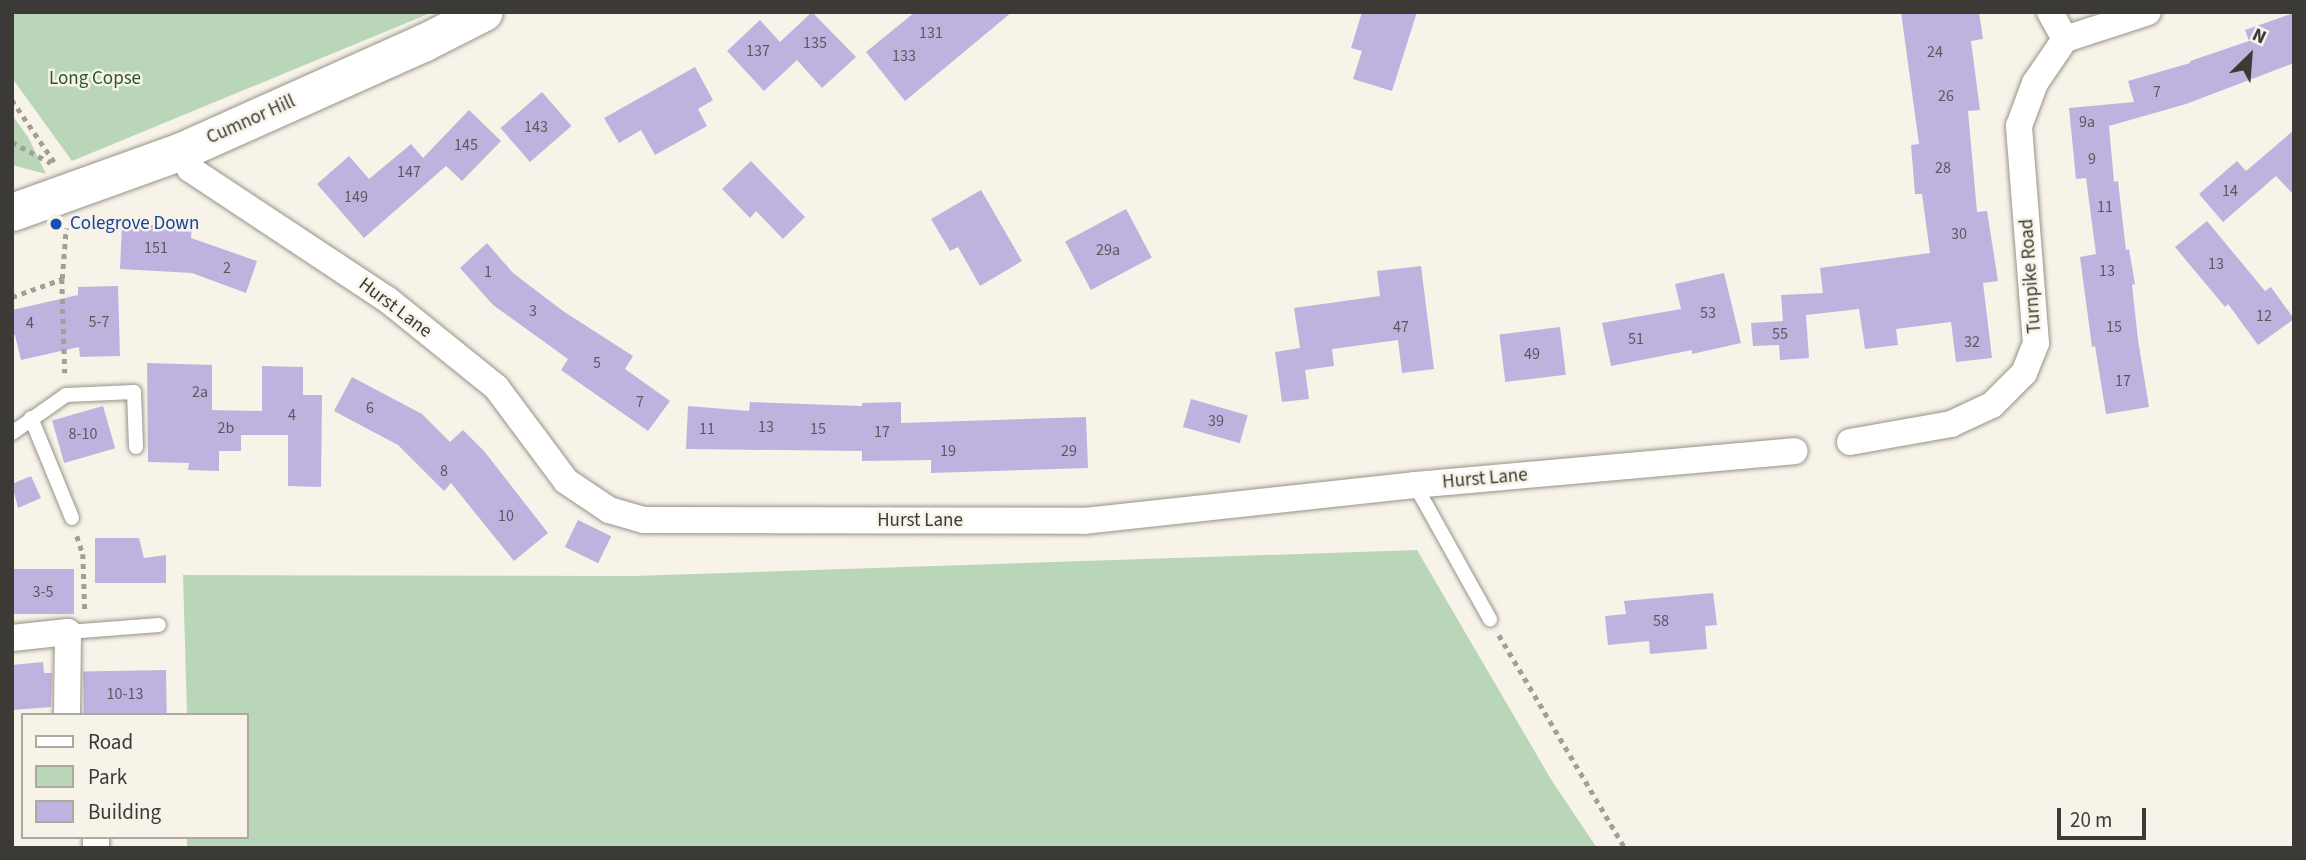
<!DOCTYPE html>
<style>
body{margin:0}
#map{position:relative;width:2306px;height:860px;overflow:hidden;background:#f7f3e8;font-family:"Source Sans 3",sans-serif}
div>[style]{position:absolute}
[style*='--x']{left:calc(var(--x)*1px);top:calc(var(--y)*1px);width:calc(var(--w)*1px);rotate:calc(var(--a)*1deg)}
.green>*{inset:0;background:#b9d6b9}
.building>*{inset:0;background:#c0b2de;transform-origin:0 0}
.path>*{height:4.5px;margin-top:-2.25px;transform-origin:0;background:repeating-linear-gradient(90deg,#a29f97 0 5px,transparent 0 10px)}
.roads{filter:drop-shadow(0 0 2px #979389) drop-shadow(0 0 2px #979389)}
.lane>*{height:14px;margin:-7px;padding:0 7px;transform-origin:7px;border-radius:7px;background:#fff}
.street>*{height:26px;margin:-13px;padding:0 13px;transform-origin:13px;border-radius:13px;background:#fff}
.secondary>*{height:37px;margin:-18.5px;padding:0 18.5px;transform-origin:18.5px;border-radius:18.5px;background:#fff}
.dots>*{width:19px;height:19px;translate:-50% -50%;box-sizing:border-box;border:4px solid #f7f3e8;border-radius:50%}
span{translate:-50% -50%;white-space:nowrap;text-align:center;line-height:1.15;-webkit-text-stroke:5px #f7f3e8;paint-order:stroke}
.number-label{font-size:16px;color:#5d5860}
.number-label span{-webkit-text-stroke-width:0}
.park-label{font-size:19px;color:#27592a}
.street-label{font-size:19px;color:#3c3a36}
.transit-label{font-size:19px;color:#164399}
.left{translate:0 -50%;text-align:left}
.frame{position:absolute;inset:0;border:14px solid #3c3a36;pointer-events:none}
.legend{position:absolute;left:21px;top:713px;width:228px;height:126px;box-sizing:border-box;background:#f7f3e8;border:2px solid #aca9a1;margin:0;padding:9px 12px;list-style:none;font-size:21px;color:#3c3a36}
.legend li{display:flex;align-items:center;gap:14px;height:35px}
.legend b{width:35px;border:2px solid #aca9a1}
.north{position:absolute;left:2215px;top:21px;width:70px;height:70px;-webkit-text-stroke:5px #f7f3e8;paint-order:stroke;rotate:25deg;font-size:19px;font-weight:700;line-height:28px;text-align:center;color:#3c3a36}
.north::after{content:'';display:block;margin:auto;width:24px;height:32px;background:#3c3a36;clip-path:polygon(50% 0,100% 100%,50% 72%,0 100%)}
.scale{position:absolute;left:2057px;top:808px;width:89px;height:32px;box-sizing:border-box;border:4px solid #3c3a36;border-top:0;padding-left:9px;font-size:21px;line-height:24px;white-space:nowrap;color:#3c3a36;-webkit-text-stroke:5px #f7f3e8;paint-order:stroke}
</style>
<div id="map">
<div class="green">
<div style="clip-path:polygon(12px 12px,433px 12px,72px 161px,12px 78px)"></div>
<div style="clip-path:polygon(12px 115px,28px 137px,46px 174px,12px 165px)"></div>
<div style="clip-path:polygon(1417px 550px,1552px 781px,1597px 848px,187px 848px,187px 837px,247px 837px,247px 715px,187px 715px,183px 575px,633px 576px)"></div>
</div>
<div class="building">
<div style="clip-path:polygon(812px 12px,856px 57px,822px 88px,797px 60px,764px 91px,727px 51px,760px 20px,780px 42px)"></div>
<div style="clip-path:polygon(915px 12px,1012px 12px,905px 101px,866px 52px)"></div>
<div style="clip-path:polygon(1362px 12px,1417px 12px,1392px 91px,1353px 79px,1362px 51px,1351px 48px)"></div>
<div style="clip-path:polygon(1901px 12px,1979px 12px,1983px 39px,1971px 41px,1980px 110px,1968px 111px,1977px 212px,1987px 211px,1998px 281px,1983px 283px,1992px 358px,1956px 362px,1951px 322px,1896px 329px,1898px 345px,1865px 349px,1859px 309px,1806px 315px,1809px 358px,1780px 360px,1779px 345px,1753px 346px,1751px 323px,1783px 321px,1781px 295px,1823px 293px,1820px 268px,1930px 253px,1922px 194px,1915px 194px,1911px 145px,1919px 144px)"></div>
<div style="clip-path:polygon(2294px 13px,2294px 63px,2186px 104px,2109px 126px,2114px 182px,2118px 181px,2126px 250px,2129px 249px,2135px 284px,2132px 285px,2138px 340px,2149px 407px,2106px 414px,2095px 346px,2092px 347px,2080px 257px,2096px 254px,2086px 178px,2076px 179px,2069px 108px,2134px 102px,2128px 81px,2190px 63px,2190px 61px,2249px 41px,2245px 30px)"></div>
<div style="clip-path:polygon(695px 67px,713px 100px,698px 109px,707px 126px,655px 155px,641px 130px,619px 143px,604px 118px)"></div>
<div style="left:542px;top:92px;width:45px;height:55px;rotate:49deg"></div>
<div style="clip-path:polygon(469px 110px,501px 141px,462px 181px,446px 166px,364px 238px,317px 184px,349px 156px,369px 179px,411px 144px,423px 158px)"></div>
<div style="clip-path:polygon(2294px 130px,2294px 195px,2276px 176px,2223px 222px,2199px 194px,2237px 161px,2246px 171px)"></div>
<div style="clip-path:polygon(751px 161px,805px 217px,783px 239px,756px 211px,750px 218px,722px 189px)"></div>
<div style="clip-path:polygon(981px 190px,1022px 261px,980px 286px,958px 247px,950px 251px,931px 219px)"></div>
<div style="left:1126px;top:209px;width:55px;height:69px;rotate:62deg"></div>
<div style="clip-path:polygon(2207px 221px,2265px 291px,2271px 287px,2294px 319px,2258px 345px,2228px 304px,2225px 307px,2175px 247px)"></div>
<div style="clip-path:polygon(122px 223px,192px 227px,191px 238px,257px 261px,246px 293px,192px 273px,120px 269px)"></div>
<div style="clip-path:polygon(487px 243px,513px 273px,563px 311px,633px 356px,625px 369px,670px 401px,648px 431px,561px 370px,568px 359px,493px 305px,460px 268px)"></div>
<div style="clip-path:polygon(1421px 266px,1434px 369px,1402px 373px,1398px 340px,1332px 349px,1334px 366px,1305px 370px,1309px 399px,1282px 402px,1275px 352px,1300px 348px,1294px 308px,1380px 296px,1377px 271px)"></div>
<div style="clip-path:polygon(1724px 273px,1741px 343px,1692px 354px,1692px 350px,1611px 366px,1602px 323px,1681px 309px,1675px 284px)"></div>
<div style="clip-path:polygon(118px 286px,120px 356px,80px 357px,79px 347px,21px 360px,15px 335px,12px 336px,12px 310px,78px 295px,78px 287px)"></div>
<div style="left:1560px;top:327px;width:48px;height:61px;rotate:83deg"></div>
<div style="clip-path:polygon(147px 363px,212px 365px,212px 410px,262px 411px,262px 366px,303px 367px,303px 395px,322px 395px,321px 487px,288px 486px,288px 435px,241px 435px,241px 451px,219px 451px,219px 471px,188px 470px,189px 463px,148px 462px)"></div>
<div style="clip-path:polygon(352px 377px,422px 414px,450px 442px,463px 430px,484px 451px,548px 533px,514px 561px,451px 483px,444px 491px,398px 445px,334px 411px)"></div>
<div style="left:1191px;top:399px;width:59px;height:29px;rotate:16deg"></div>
<div style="clip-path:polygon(750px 402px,862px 406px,862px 403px,901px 402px,901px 423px,1086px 417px,1088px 468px,931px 473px,931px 460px,862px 461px,862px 451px,686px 449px,688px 406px,749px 411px)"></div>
<div style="left:103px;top:406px;width:44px;height:53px;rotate:74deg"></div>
<div style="clip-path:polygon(31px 476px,41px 498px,18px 508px,12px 484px)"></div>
<div style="left:578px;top:520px;width:37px;height:30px;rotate:26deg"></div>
<div style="clip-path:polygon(95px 538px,139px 538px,144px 558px,166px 555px,166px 583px,95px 583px)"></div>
<div style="left:12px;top:569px;width:62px;height:45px"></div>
<div style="clip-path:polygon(1713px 593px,1717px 625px,1705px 626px,1707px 649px,1650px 654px,1649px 641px,1608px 645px,1605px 616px,1626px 614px,1624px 601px)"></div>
<div style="clip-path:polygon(43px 662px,44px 673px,52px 673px,51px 707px,12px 710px,12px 665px)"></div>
<div style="left:166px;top:670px;width:45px;height:83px;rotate:89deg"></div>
</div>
<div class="path">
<div style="--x:12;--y:100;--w:76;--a:55.7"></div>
<div style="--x:12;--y:142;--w:44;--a:28.3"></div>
<div style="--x:62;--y:279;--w:94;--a:88.2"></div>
<div style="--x:12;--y:297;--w:53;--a:-19.8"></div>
<div style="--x:62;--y:279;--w:51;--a:-85.5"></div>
<div style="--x:77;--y:536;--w:19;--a:72"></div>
<div style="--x:83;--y:554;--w:56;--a:88"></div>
<div style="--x:1499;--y:635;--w:247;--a:59.4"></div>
</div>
<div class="roads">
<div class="lane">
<div style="--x:31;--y:418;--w:108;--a:67.7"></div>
<div style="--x:12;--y:433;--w:66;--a:-35.1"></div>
<div style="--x:66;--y:395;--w:68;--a:-2.5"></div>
<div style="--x:134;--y:392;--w:55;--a:87.9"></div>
<div style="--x:1415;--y:485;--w:154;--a:60.8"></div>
<div style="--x:68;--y:632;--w:91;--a:-4.4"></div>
</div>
<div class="street">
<div style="--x:2050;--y:12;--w:31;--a:61"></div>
<div style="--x:181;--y:151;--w:20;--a:63"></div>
<div style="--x:190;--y:169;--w:237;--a:33.5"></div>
<div style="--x:388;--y:300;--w:139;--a:38.9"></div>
<div style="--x:496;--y:387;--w:117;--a:53.3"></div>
<div style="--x:566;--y:481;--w:52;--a:34"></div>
<div style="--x:609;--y:510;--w:36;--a:16"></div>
<div style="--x:644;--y:520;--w:440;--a:0.1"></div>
<div style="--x:1084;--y:521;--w:333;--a:-6.2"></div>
<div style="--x:1415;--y:485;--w:381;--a:-5.1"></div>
<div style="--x:1850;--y:442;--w:103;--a:-10.1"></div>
<div style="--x:1951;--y:424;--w:45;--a:-24.9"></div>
<div style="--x:1992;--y:405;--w:45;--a:-45"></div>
<div style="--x:2024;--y:373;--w:32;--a:-68"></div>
<div style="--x:2036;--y:343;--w:218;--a:-94.5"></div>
<div style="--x:2019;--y:126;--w:46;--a:-69.6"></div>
<div style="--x:2035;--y:83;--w:53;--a:-55.7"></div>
<div style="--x:2065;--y:39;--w:87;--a:-18"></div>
<div style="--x:12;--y:638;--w:56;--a:-6.1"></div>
<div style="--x:68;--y:632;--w:83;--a:90.7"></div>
<div style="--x:96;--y:848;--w:11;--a:-90"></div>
</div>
<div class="secondary">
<div style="--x:12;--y:212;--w:180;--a:-19.8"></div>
<div style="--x:181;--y:151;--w:265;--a:-24.1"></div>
<div style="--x:423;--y:43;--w:68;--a:-26.9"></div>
</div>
</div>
<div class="dots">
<div style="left:56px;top:224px;background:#1a4fb4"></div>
</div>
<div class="number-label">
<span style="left:931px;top:33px">131</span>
<span style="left:815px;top:43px">135</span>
<span style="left:758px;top:51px">137</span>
<span style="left:1935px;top:52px">24</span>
<span style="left:904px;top:56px">133</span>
<span style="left:2157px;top:92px">7</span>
<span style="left:1946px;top:96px">26</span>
<span style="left:2087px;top:122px">9a</span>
<span style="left:536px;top:127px">143</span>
<span style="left:466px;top:145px">145</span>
<span style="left:2092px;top:159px">9</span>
<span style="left:1943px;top:168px">28</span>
<span style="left:409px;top:172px">147</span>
<span style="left:2230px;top:191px">14</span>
<span style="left:356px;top:197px">149</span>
<span style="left:2105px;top:207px">11</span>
<span style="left:1959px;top:234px">30</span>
<span style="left:156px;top:248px">151</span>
<span style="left:1108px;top:250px">29a</span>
<span style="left:2216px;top:264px">13</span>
<span style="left:227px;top:268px">2</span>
<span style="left:2107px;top:271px">13</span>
<span style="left:488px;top:272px">1</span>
<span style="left:533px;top:311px">3</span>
<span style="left:1708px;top:313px">53</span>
<span style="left:2264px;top:316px">12</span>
<span style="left:99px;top:322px">5-7</span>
<span style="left:30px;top:323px">4</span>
<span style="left:1401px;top:327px">47</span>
<span style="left:2114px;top:327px">15</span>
<span style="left:1780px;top:334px">55</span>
<span style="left:1636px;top:339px">51</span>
<span style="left:1972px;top:342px">32</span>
<span style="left:1532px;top:354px">49</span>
<span style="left:597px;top:363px">5</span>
<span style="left:2123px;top:381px">17</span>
<span style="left:200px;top:392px">2a</span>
<span style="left:640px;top:402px">7</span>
<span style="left:370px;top:408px">6</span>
<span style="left:292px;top:415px">4</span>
<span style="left:1216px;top:421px">39</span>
<span style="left:766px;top:427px">13</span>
<span style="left:226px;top:428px">2b</span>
<span style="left:707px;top:429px">11</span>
<span style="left:818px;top:429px">15</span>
<span style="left:882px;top:432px">17</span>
<span style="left:83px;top:434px">8-10</span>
<span style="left:948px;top:451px">19</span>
<span style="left:1069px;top:451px">29</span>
<span style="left:444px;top:471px">8</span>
<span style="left:506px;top:516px">10</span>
<span style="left:43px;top:592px">3-5</span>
<span style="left:1661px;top:621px">58</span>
<span style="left:125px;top:694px">10-13</span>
</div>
<div class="park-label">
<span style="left:95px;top:79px">Long Copse</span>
</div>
<div class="street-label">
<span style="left:251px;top:120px;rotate:-24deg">Cumnor Hill</span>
<span style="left:2031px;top:276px;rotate:-94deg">Turnpike Road</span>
<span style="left:395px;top:308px;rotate:37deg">Hurst Lane</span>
<span style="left:1485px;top:479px;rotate:-5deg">Hurst Lane</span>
<span style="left:920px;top:521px">Hurst Lane</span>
</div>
<div class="transit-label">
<span class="left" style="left:70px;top:224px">Colegrove Down</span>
</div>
<div class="frame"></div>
<ul class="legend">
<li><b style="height:9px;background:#fff"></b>Road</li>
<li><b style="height:19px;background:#b9d6b9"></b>Park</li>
<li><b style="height:19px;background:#c0b2de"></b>Building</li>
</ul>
<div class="north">N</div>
<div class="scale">20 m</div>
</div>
